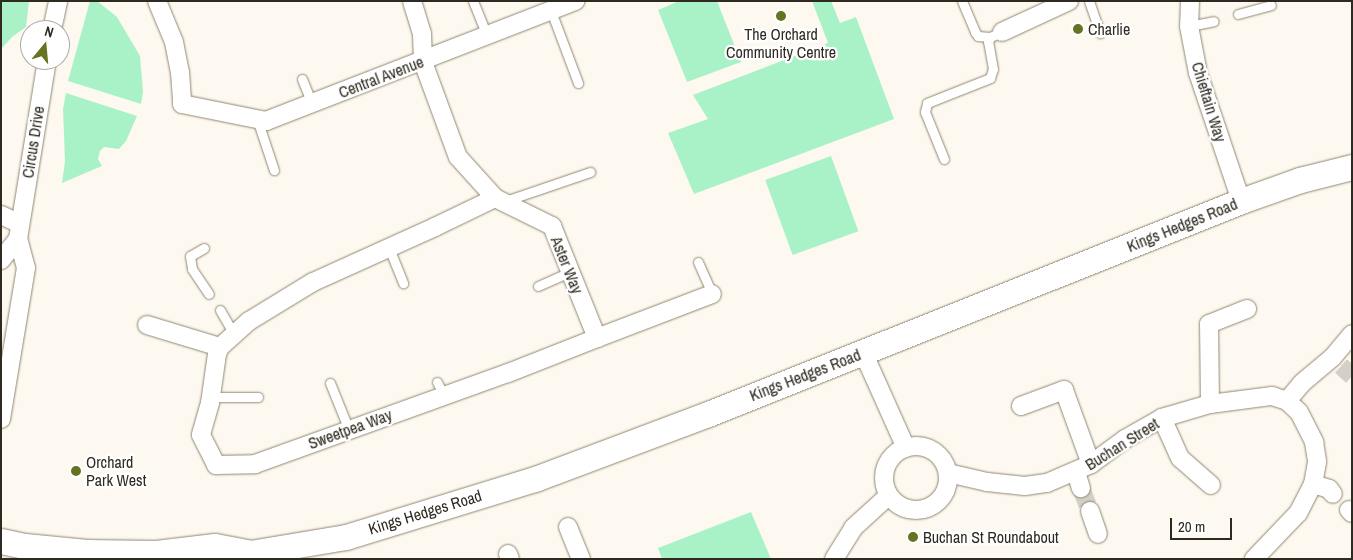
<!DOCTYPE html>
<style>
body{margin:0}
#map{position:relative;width:1353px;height:560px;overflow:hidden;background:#fef9f0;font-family:"Archivo Narrow",sans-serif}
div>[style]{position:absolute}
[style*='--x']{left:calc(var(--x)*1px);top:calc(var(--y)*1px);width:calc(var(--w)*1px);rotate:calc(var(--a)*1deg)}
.green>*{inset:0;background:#a9f2c7;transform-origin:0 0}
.street-tunnel>*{height:18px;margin-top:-9px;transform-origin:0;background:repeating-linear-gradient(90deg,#d4d0c7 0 18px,transparent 0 27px)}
.roads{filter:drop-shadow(0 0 1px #908671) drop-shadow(0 0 1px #908671)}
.lane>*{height:9px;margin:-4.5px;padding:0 4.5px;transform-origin:4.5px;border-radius:4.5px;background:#fff}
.street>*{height:18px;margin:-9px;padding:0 9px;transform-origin:9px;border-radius:9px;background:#fff}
.street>.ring{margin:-9px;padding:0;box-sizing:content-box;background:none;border:18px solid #fff;border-radius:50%}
.secondary>*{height:25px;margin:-12.5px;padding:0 12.5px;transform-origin:12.5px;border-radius:12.5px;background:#fff}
.dots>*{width:14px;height:14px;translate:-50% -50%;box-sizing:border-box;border:2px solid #fff;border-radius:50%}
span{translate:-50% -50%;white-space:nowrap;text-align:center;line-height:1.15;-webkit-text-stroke:4.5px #fff;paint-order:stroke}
.poi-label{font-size:16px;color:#2e2a21}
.left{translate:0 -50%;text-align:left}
.street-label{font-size:16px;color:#2e2a21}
.frame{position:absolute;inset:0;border:2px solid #2e2a21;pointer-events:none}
.north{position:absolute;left:20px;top:20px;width:50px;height:50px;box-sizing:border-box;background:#fff;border:1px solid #abaaa6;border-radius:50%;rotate:17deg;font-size:14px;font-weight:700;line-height:20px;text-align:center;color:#2e2a21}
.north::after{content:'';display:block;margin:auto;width:18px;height:22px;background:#647421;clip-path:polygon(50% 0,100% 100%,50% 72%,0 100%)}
.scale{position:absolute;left:1170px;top:518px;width:62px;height:22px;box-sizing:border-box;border:2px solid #2e2a21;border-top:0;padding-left:6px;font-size:15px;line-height:18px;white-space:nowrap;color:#2e2a21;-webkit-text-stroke:4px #fff;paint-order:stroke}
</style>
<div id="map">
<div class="green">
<div style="clip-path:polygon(1px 1px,29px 1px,26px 27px,12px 37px,1px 49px)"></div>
<div style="clip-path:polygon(90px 1px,97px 1px,117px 17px,140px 56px,143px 92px,141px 104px,68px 81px)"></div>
<div style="clip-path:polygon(679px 1px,717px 1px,741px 62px,687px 82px,658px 10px)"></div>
<div style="clip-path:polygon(812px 1px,831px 1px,840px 23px,856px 17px,894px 119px,694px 194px,668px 133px,708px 119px,693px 95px,828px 43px)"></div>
<div style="clip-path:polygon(66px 93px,137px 116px,126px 141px,119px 149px,104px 147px,100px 151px,98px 159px,102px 166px,62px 183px,65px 161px,63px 109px)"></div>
<div style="left:831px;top:156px;width:80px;height:70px;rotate:70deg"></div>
<div style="clip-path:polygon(751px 512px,771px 559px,662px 559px,658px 548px)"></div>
</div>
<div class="street-tunnel">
<div style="--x:1341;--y:366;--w:15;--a:42"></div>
<div style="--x:1081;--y:488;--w:25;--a:69"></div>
</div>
<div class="roads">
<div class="lane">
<div style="--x:473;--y:1;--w:38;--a:68"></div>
<div style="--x:962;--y:1;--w:34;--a:67"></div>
<div style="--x:975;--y:32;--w:5;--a:53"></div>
<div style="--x:978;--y:36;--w:12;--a:5"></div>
<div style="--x:1089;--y:1;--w:34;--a:71"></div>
<div style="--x:551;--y:11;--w:77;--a:69.4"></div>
<div style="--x:1238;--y:14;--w:34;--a:-15"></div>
<div style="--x:1189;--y:26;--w:25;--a:-11"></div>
<div style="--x:302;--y:79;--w:27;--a:68"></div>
<div style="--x:257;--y:119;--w:54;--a:71.6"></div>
<div style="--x:944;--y:159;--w:51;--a:-112"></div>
<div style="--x:925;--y:112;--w:9;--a:-77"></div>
<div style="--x:927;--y:103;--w:68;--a:-21.6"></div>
<div style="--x:990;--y:78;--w:9;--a:-72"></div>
<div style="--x:993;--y:69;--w:27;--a:-100"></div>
<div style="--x:988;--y:42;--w:5;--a:-68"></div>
<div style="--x:990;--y:37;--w:13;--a:-23"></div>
<div style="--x:505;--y:201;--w:90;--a:-18.8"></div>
<div style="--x:204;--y:248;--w:16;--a:150"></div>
<div style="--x:190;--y:256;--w:13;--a:81"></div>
<div style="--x:192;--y:269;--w:30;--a:56"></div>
<div style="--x:389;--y:248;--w:38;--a:68"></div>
<div style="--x:698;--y:262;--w:35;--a:66"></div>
<div style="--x:538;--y:286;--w:35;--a:-24"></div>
<div style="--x:220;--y:310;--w:30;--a:60"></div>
<div style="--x:437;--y:382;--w:15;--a:62"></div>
<div style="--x:330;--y:383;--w:51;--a:68"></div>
<div style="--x:211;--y:397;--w:47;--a:0"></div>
</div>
<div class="street">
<div style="--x:157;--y:1;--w:44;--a:67.5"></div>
<div style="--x:174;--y:42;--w:31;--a:79"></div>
<div style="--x:180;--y:72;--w:32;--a:86"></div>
<div style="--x:182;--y:104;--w:86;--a:11.4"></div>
<div style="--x:266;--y:121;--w:332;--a:-21.2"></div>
<div style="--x:412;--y:1;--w:34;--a:73"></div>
<div style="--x:422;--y:33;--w:29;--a:88"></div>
<div style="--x:423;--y:62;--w:101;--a:69.8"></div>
<div style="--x:458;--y:157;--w:55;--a:47.9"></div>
<div style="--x:495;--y:198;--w:64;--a:26.2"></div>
<div style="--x:552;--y:226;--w:121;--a:68.1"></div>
<div style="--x:597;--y:338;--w:123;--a:-20.9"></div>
<div style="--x:1190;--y:1;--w:25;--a:92"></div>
<div style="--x:1189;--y:26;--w:48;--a:79.2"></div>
<div style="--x:1198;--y:73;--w:135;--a:71.4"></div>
<div style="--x:52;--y:30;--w:30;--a:-78"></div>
<div style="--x:1002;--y:32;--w:74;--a:-24.8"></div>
<div style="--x:495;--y:198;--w:67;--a:154.2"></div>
<div style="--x:435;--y:227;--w:134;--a:155.7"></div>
<div style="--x:313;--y:282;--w:75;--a:148.6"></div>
<div style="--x:249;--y:321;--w:39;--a:138"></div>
<div style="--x:220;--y:347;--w:8;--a:113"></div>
<div style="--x:217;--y:354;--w:49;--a:98.1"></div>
<div style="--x:210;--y:403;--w:33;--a:106"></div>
<div style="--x:201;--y:435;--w:34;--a:63"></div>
<div style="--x:216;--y:465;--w:39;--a:-1"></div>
<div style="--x:255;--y:464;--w:269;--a:-19.8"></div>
<div style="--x:508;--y:373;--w:96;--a:-21.5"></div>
<div style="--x:1;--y:215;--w:21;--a:25"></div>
<div style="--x:1;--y:260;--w:27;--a:-51"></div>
<div style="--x:147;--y:325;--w:76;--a:16.8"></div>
<div style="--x:863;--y:352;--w:105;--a:65.9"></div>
<div style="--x:1287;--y:401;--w:23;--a:-50"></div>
<div style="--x:1302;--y:383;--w:39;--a:-40"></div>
<div style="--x:1332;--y:358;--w:31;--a:-50"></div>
<div style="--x:1210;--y:404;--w:80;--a:-90.7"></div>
<div style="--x:1209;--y:324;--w:41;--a:-21.5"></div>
<div style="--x:1021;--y:406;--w:46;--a:-20.4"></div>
<div style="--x:1064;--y:390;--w:79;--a:70"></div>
<div style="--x:1162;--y:418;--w:44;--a:65.8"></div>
<div style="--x:1180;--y:458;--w:41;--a:41.1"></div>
<div style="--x:1;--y:419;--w:153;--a:-80.6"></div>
<div style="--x:26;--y:268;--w:30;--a:-105"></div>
<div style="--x:18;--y:239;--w:181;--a:-80.8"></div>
<div class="ring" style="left:884px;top:446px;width:46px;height:46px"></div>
<div style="--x:1076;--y:472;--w:17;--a:73"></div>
<div style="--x:948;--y:473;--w:40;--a:13"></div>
<div style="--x:987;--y:482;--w:38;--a:6"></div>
<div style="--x:1025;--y:486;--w:22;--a:-8"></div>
<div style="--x:1047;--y:483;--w:48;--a:-23.4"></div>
<div style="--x:1091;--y:464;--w:42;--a:-36.3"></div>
<div style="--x:1125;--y:439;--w:43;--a:-29.6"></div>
<div style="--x:1162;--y:418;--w:50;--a:-16.3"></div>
<div style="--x:1210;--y:404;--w:63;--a:-7.4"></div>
<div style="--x:1272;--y:396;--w:16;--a:18"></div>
<div style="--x:1287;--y:401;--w:16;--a:43"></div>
<div style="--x:1299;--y:412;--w:34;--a:63"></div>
<div style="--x:1314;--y:442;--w:20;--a:81"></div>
<div style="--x:1317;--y:462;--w:22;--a:100"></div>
<div style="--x:1313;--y:484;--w:33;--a:117"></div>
<div style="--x:1298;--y:513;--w:64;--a:133.7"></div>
<div style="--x:1313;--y:484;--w:17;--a:17"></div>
<div style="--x:1329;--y:489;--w:6;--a:51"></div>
<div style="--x:1349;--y:510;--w:4;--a:45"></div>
<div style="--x:1090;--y:511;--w:24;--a:71"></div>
<div style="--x:568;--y:527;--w:35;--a:68"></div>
<div style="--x:508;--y:554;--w:5;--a:68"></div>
<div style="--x:834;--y:559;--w:36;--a:-58"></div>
<div style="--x:853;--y:528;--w:47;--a:-42.4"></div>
</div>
<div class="secondary">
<div style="--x:1;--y:541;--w:25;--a:12"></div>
<div style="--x:25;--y:546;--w:62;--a:5.5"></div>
<div style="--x:87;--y:552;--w:69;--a:0.8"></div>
<div style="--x:156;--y:553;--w:59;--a:-6.8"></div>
<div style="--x:215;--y:546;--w:36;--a:11"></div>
<div style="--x:238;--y:559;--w:13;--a:-27"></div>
<div style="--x:250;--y:553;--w:97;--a:-9.5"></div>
<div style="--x:346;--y:537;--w:198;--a:-17.1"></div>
<div style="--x:535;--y:479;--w:185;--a:-20.6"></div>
<div style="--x:708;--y:414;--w:574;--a:-21.78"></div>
<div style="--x:1241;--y:201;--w:63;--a:-19.6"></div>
<div style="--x:1300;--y:180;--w:54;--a:-14"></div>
</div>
</div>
<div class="dots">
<div style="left:781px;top:16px;background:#647421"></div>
<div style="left:1078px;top:29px;background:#647421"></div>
<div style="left:76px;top:471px;background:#647421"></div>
<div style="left:913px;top:537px;background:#647421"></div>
</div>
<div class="poi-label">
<span class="left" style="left:1088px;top:29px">Charlie</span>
<span style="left:781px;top:43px">The Orchard<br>Community Centre</span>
<span class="left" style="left:86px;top:471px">Orchard<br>Park West</span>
<span class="left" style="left:923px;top:537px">Buchan St Roundabout</span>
</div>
<div class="street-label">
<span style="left:381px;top:77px;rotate:-21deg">Central Avenue</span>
<span style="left:1209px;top:102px;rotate:73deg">Chieftain Way</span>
<span style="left:33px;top:142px;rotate:-81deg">Circus Drive</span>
<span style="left:1182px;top:225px;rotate:-22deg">Kings Hedges Road</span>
<span style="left:567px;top:265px;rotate:68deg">Aster Way</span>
<span style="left:805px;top:375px;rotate:-21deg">Kings Hedges Road</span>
<span style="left:350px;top:429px;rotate:-20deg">Sweetpea Way</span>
<span style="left:1122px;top:444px;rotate:-32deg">Buchan Street</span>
<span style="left:425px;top:512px;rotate:-17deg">Kings Hedges Road</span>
</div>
<div class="frame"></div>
<div class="north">N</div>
<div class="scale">20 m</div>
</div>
